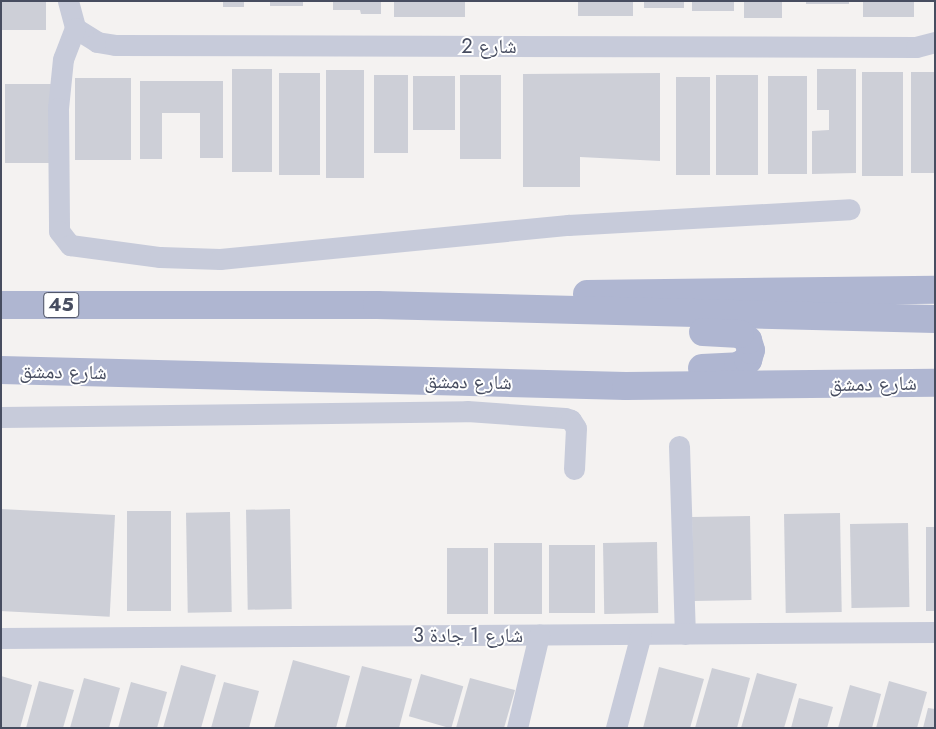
<!DOCTYPE html>
<meta charset="utf-8">
<style>
body{margin:0}
#map{position:relative;width:936px;height:729px;overflow:hidden;background:#f4f2f1;font-family:Jost,"Noto Naskh Arabic",sans-serif}
div>[style]{position:absolute}
[style*='--x']{left:calc(var(--x)*1px);top:calc(var(--y)*1px);width:calc(var(--w)*1px);rotate:calc(var(--a)*1deg)}
.building>*{inset:0;background:#cdcfd7;transform-origin:0 0}
.minor>*{height:21px;margin:-10.5px;padding:0 10.5px;transform-origin:10.5px;border-radius:10.5px;background:#c7cbda}
.major>*{height:28px;margin:-14px;padding:0 14px;transform-origin:14px;border-radius:14px;background:#afb6d1}
span{translate:-50% -50%;white-space:nowrap;text-align:center;line-height:1.15;-webkit-text-stroke:4px #fff;paint-order:stroke}
.shield-label span{padding:1px 4px;background:#fff;border:1px solid;border-radius:4px;-webkit-text-stroke-width:0}
.shield-label{font-size:19px;color:#474d60;font-weight:700}
.street-label{font-size:20px;color:#474d60}
.frame{position:absolute;inset:0;border:2px solid #474d60;pointer-events:none}
</style>
<div id="map">
<div class="building">
<div style="left:1px;top:1px;width:45px;height:29px"></div>
<div style="left:223px;top:1px;width:21px;height:6px"></div>
<div style="left:270px;top:1px;width:33px;height:5px"></div>
<div style="clip-path:polygon(333px 1px,381px 1px,381px 14px,361px 14px,360px 10px,333px 10px)"></div>
<div style="left:394px;top:1px;width:71px;height:16px"></div>
<div style="left:578px;top:1px;width:55px;height:15px"></div>
<div style="left:644px;top:1px;width:40px;height:7px"></div>
<div style="left:692px;top:1px;width:42px;height:10px"></div>
<div style="left:744px;top:1px;width:38px;height:17px"></div>
<div style="left:806px;top:1px;width:43px;height:3px"></div>
<div style="left:863px;top:1px;width:51px;height:16px"></div>
<div style="left:232px;top:69px;width:40px;height:103px"></div>
<div style="clip-path:polygon(817px 69px,856px 69px,856px 173px,812px 174px,812px 131px,829px 130px,829px 110px,817px 110px)"></div>
<div style="left:326px;top:70px;width:38px;height:108px"></div>
<div style="left:862px;top:72px;width:41px;height:104px"></div>
<div style="left:911px;top:72px;width:24px;height:101px"></div>
<div style="left:320px;top:73px;width:102px;height:41px;rotate:90deg"></div>
<div style="clip-path:polygon(660px 73px,660px 161px,580px 157px,580px 187px,523px 187px,523px 74px)"></div>
<div style="left:374px;top:75px;width:34px;height:78px"></div>
<div style="left:460px;top:75px;width:41px;height:84px"></div>
<div style="left:716px;top:75px;width:42px;height:100px"></div>
<div style="left:413px;top:76px;width:42px;height:54px"></div>
<div style="left:807px;top:76px;width:98px;height:39px;rotate:90deg"></div>
<div style="left:676px;top:77px;width:34px;height:98px"></div>
<div style="left:75px;top:78px;width:56px;height:82px"></div>
<div style="clip-path:polygon(140px 81px,223px 81px,223px 158px,200px 158px,200px 113px,162px 113px,162px 159px,140px 159px)"></div>
<div style="left:5px;top:84px;width:48px;height:79px"></div>
<div style="left:290px;top:509px;width:100px;height:44px;rotate:89deg"></div>
<div style="left:127px;top:511px;width:44px;height:100px"></div>
<div style="left:230px;top:512px;width:100px;height:44px;rotate:89deg"></div>
<div style="left:840px;top:513px;width:99px;height:56px;rotate:89deg"></div>
<div style="left:115px;top:515px;width:102px;height:114px;rotate:93deg"></div>
<div style="left:750px;top:516px;width:84px;height:58px;rotate:89deg"></div>
<div style="left:908px;top:523px;width:84px;height:58px;rotate:89deg"></div>
<div style="left:926px;top:527px;width:9px;height:84px"></div>
<div style="left:657px;top:542px;width:71px;height:54px;rotate:89deg"></div>
<div style="left:494px;top:543px;width:48px;height:71px"></div>
<div style="left:549px;top:545px;width:46px;height:68px"></div>
<div style="left:488px;top:548px;width:66px;height:41px;rotate:90deg"></div>
<div style="clip-path:polygon(293px 660px,350px 676px,336px 728px,274px 728px)"></div>
<div style="clip-path:polygon(181px 665px,216px 675px,201px 728px,163px 728px)"></div>
<div style="clip-path:polygon(362px 666px,412px 679px,399px 728px,345px 728px)"></div>
<div style="clip-path:polygon(659px 667px,704px 679px,690px 728px,643px 728px)"></div>
<div style="clip-path:polygon(712px 668px,750px 678px,737px 728px,695px 728px)"></div>
<div style="clip-path:polygon(757px 673px,797px 684px,784px 728px,741px 728px)"></div>
<div style="left:421px;top:674px;width:44px;height:44px;rotate:16deg"></div>
<div style="clip-path:polygon(1px 676px,32px 685px,20px 728px,1px 728px)"></div>
<div style="clip-path:polygon(84px 678px,120px 688px,109px 728px,70px 728px)"></div>
<div style="clip-path:polygon(470px 678px,515px 690px,504px 728px,456px 728px)"></div>
<div style="clip-path:polygon(39px 681px,74px 690px,63px 728px,26px 728px)"></div>
<div style="clip-path:polygon(889px 681px,927px 692px,917px 728px,876px 728px)"></div>
<div style="clip-path:polygon(131px 682px,167px 692px,157px 728px,118px 728px)"></div>
<div style="clip-path:polygon(224px 682px,259px 691px,249px 728px,211px 728px)"></div>
<div style="clip-path:polygon(850px 685px,881px 694px,872px 728px,838px 728px)"></div>
<div style="clip-path:polygon(799px 698px,833px 707px,827px 728px,791px 728px)"></div>
<div style="clip-path:polygon(928px 708px,935px 709px,935px 728px,923px 728px)"></div>
</div>
<div class="minor">
<div style="--x:68;--y:1;--w:28;--a:75"></div>
<div style="--x:75;--y:28;--w:26;--a:32"></div>
<div style="--x:97;--y:42;--w:18;--a:9"></div>
<div style="--x:115;--y:45;--w:801;--a:0.14"></div>
<div style="--x:916;--y:47;--w:20;--a:-15"></div>
<div style="--x:75;--y:28;--w:33;--a:111"></div>
<div style="--x:63;--y:59;--w:49;--a:95.8"></div>
<div style="--x:58;--y:108;--w:123;--a:89.5"></div>
<div style="--x:59;--y:231;--w:18;--a:52"></div>
<div style="--x:70;--y:245;--w:91;--a:7.6"></div>
<div style="--x:160;--y:257;--w:60;--a:1.9"></div>
<div style="--x:220;--y:259;--w:350;--a:-5.6"></div>
<div style="--x:568;--y:225;--w:282;--a:-3.2"></div>
<div style="--x:1;--y:417;--w:466;--a:-0.7"></div>
<div style="--x:467;--y:411;--w:98;--a:4.1"></div>
<div style="--x:565;--y:418;--w:6;--a:18"></div>
<div style="--x:571;--y:420;--w:9;--a:58"></div>
<div style="--x:576;--y:428;--w:41;--a:92.8"></div>
<div style="--x:679;--y:446;--w:188;--a:88.2"></div>
<div style="--x:1;--y:638;--w:934;--a:-0.37"></div>
<div style="--x:517;--y:728;--w:96;--a:-76.7"></div>
<div style="--x:616;--y:728;--w:97;--a:-75.1"></div>
</div>
<div class="major">
<div style="--x:587;--y:294;--w:348;--a:-0.7"></div>
<div style="--x:1;--y:305;--w:376;--a:0"></div>
<div style="--x:377;--y:305;--w:558;--a:1.44"></div>
<div style="--x:702;--y:368;--w:36;--a:-3"></div>
<div style="--x:738;--y:366;--w:12;--a:-31"></div>
<div style="--x:748;--y:360;--w:10;--a:-73"></div>
<div style="--x:751;--y:350;--w:10;--a:-107"></div>
<div style="--x:748;--y:340;--w:10;--a:-143"></div>
<div style="--x:740;--y:334;--w:37;--a:-177"></div>
<div style="--x:1;--y:370;--w:625;--a:1.47"></div>
<div style="--x:626;--y:386;--w:309;--a:-0.6"></div>
</div>
<div class="shield-label">
<span style="left:61px;top:305px">45</span>
</div>
<div class="street-label">
<span style="left:489px;top:46px">شارع 2</span>
<span style="left:63px;top:372px;rotate:1deg">شارع دمشق</span>
<span style="left:468px;top:382px;rotate:1deg">شارع دمشق</span>
<span style="left:873px;top:384px;rotate:-1deg">شارع دمشق</span>
<span style="left:468px;top:635px">شارع 1 جادة 3</span>
</div>
<div class="frame"></div>
</div>
